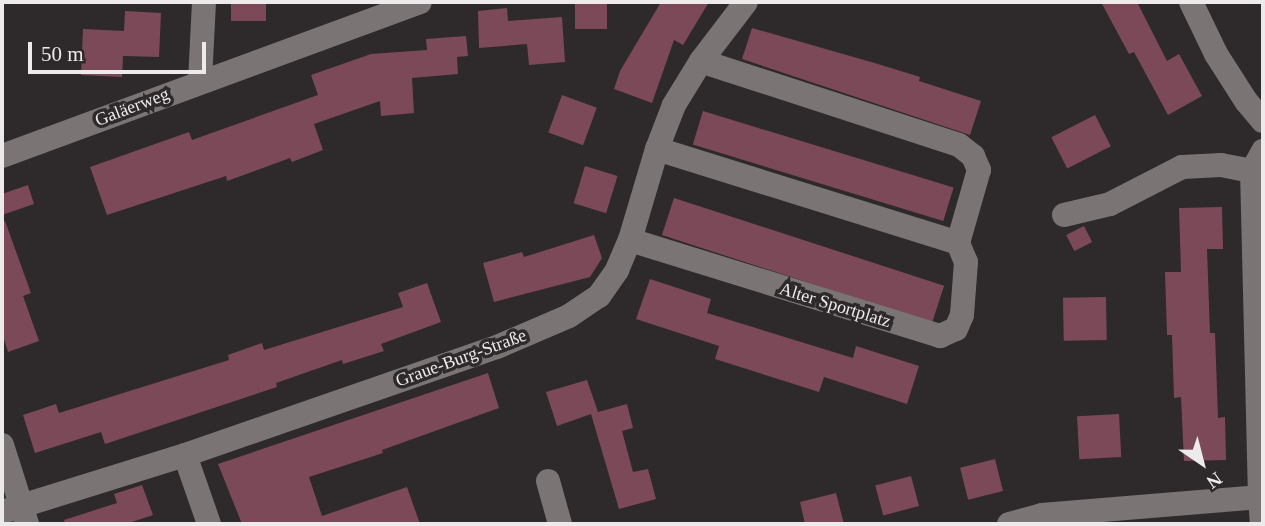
<!DOCTYPE html>
<meta charset="utf-8">
<style>
body{margin:0}
#map{position:relative;width:1265px;height:526px;overflow:hidden;background:#2e292a;font-family:"Times New Roman",serif}
div>[style]{position:absolute}
[style*='--x']{left:calc(var(--x)*1px);top:calc(var(--y)*1px);width:calc(var(--w)*1px);rotate:calc(var(--a)*1deg)}
.building>*{inset:0;background:#7c4958;transform-origin:0 0}
.minor>*{height:24px;margin:-12px;padding:0 12px;transform-origin:12px;border-radius:12px;background:#7a7475}
span{translate:-50% -50%;white-space:nowrap;text-align:center;line-height:1.15;-webkit-text-stroke:7px #2e292a;paint-order:stroke}
.street-label{font-size:18px;color:#edeaeb}
.frame{position:absolute;inset:0;border:4px solid #edeaeb;pointer-events:none}
.north{position:absolute;left:1167px;top:428px;width:70px;height:70px;-webkit-text-stroke:5px #2e292a;paint-order:stroke;rotate:145deg;font-size:19px;font-weight:700;line-height:28px;text-align:center;color:#edeaeb}
.north::after{content:'';display:block;margin:auto;width:24px;height:32px;background:#edeaeb;clip-path:polygon(50% 0,100% 100%,50% 72%,0 100%)}
.scale{position:absolute;left:28px;top:42px;width:178px;height:32px;box-sizing:border-box;border:4px solid #edeaeb;border-top:0;padding-left:9px;font-size:21px;line-height:24px;white-space:nowrap;color:#edeaeb;-webkit-text-stroke:5px #2e292a;paint-order:stroke}
</style>
<div id="map">
<div class="building">
<div style="left:231px;top:2px;width:35px;height:19px"></div>
<div style="left:575px;top:2px;width:32px;height:27px"></div>
<div style="clip-path:polygon(661px 2px,709px 2px,683px 45px,674px 40px,652px 103px,614px 89px,620px 71px)"></div>
<div style="clip-path:polygon(1101px 2px,1137px 2px,1167px 61px,1179px 54px,1202px 96px,1168px 115px,1134px 52px,1129px 54px)"></div>
<div style="clip-path:polygon(507px 8px,508px 21px,562px 17px,565px 62px,529px 65px,527px 44px,479px 48px,478px 11px)"></div>
<div style="clip-path:polygon(125px 11px,161px 13px,159px 57px,123px 56px,122px 77px,81px 75px,83px 29px,124px 31px)"></div>
<div style="clip-path:polygon(752px 28px,878px 64px,920px 77px,919px 81px,981px 101px,970px 135px,742px 59px)"></div>
<div style="clip-path:polygon(466px 36px,468px 56px,457px 57px,458px 74px,412px 78px,414px 113px,381px 116px,380px 101px,314px 124px,323px 150px,292px 162px,290px 158px,227px 181px,226px 176px,107px 215px,90px 167px,189px 132px,192px 140px,318px 95px,311px 75px,371px 54px,427px 50px,426px 39px)"></div>
<div style="left:562px;top:95px;width:37px;height:40px;rotate:20deg"></div>
<div style="left:703px;top:111px;width:262px;height:35px;rotate:17deg"></div>
<div style="left:1095px;top:115px;width:35px;height:49px;rotate:63deg"></div>
<div style="left:585px;top:166px;width:34px;height:39px;rotate:17deg"></div>
<div style="clip-path:polygon(28px 185px,34px 204px,2px 215px,2px 194px)"></div>
<div style="left:674px;top:198px;width:284px;height:39px;rotate:18deg"></div>
<div style="clip-path:polygon(1222px 207px,1223px 249px,1207px 249px,1210px 333px,1215px 333px,1218px 418px,1225px 417px,1226px 460px,1184px 461px,1181px 397px,1174px 398px,1172px 335px,1167px 335px,1165px 272px,1181px 272px,1179px 208px)"></div>
<div style="clip-path:polygon(5px 221px,31px 293px,23px 296px,39px 341px,8px 352px,2px 333px,2px 222px)"></div>
<div style="left:1084px;top:226px;width:18px;height:20px;rotate:63deg"></div>
<div style="clip-path:polygon(594px 235px,602px 258px,590px 277px,494px 302px,483px 263px,522px 252px,524px 257px)"></div>
<div style="clip-path:polygon(650px 279px,711px 299px,707px 313px,853px 358px,856px 346px,919px 366px,907px 404px,824px 377px,819px 392px,715px 359px,719px 346px,636px 319px)"></div>
<div style="clip-path:polygon(427px 283px,441px 322px,381px 344px,384px 351px,343px 364px,342px 360px,276px 383px,277px 387px,105px 444px,101px 432px,35px 453px,23px 415px,56px 404px,59px 413px,229px 360px,228px 355px,262px 343px,264px 350px,403px 307px,398px 293px)"></div>
<div style="left:1106px;top:297px;width:43px;height:43px;rotate:89deg"></div>
<div style="clip-path:polygon(488px 373px,499px 408px,382px 450px,383px 453px,309px 477px,322px 516px,407px 487px,420px 524px,242px 524px,218px 464px)"></div>
<div style="clip-path:polygon(587px 380px,598px 412px,627px 404px,633px 428px,622px 431px,633px 472px,648px 469px,656px 499px,619px 509px,591px 414px,557px 426px,546px 392px)"></div>
<div style="left:1119px;top:414px;width:43px;height:42px;rotate:87deg"></div>
<div style="left:995px;top:459px;width:33px;height:36px;rotate:76deg"></div>
<div style="left:911px;top:476px;width:31px;height:37px;rotate:75deg"></div>
<div style="clip-path:polygon(142px 485px,153px 515px,126px 524px,65px 524px,64px 520px,117px 503px,114px 494px)"></div>
<div style="clip-path:polygon(836px 493px,844px 524px,805px 524px,800px 502px)"></div>
</div>
<div class="minor">
<div style="--x:1191;--y:2;--w:58;--a:64.3"></div>
<div style="--x:1216;--y:54;--w:56;--a:57.4"></div>
<div style="--x:1246;--y:101;--w:26;--a:50"></div>
<div style="--x:200;--y:81;--w:79;--a:-87.1"></div>
<div style="--x:657;--y:149;--w:315;--a:17.3"></div>
<div style="--x:2;--y:156;--w:445;--a:-20.2"></div>
<div style="--x:1064;--y:215;--w:47;--a:-13.4"></div>
<div style="--x:1110;--y:204;--w:81;--a:-27.2"></div>
<div style="--x:1182;--y:167;--w:39;--a:-3"></div>
<div style="--x:1221;--y:165;--w:32;--a:11"></div>
<div style="--x:630;--y:240;--w:325;--a:17.2"></div>
<div style="--x:940;--y:336;--w:17;--a:-24"></div>
<div style="--x:956;--y:329;--w:15;--a:-67"></div>
<div style="--x:962;--y:315;--w:53;--a:-85.7"></div>
<div style="--x:966;--y:262;--w:21;--a:-113"></div>
<div style="--x:958;--y:243;--w:76;--a:-74"></div>
<div style="--x:979;--y:170;--w:15;--a:-113"></div>
<div style="--x:973;--y:156;--w:18;--a:-142"></div>
<div style="--x:959;--y:145;--w:271;--a:-162"></div>
<div style="--x:2;--y:445;--w:83;--a:72.4"></div>
<div style="--x:185;--y:455;--w:73;--a:70.8"></div>
<div style="--x:548;--y:481;--w:45;--a:74.4"></div>
<div style="--x:1260;--y:497;--w:326;--a:-91.4"></div>
<div style="--x:1252;--y:171;--w:23;--a:-61"></div>
<div style="--x:2;--y:512;--w:192;--a:-17.3"></div>
<div style="--x:185;--y:455;--w:330;--a:-19.1"></div>
<div style="--x:497;--y:347;--w:78;--a:-23.3"></div>
<div style="--x:569;--y:316;--w:36;--a:-34"></div>
<div style="--x:599;--y:296;--w:32;--a:-55"></div>
<div style="--x:617;--y:270;--w:33;--a:-67"></div>
<div style="--x:630;--y:240;--w:95;--a:-73.5"></div>
<div style="--x:657;--y:149;--w:47;--a:-68.9"></div>
<div style="--x:674;--y:105;--w:52;--a:-58.5"></div>
<div style="--x:701;--y:61;--w:74;--a:-52.7"></div>
<div style="--x:1009;--y:524;--w:34;--a:-15"></div>
<div style="--x:1042;--y:515;--w:219;--a:-4.7"></div>
<div style="--x:1260;--y:497;--w:27;--a:86"></div>
</div>
<div class="street-label">
<span style="left:132px;top:107px;rotate:-21deg">Galäerweg</span>
<span style="left:835px;top:305px;rotate:17deg">Alter Sportplatz</span>
<span style="left:461px;top:358px;rotate:-20deg">Graue-Burg-Straße</span>
</div>
<div class="frame"></div>
<div class="north">N</div>
<div class="scale">50 m</div>
</div>
